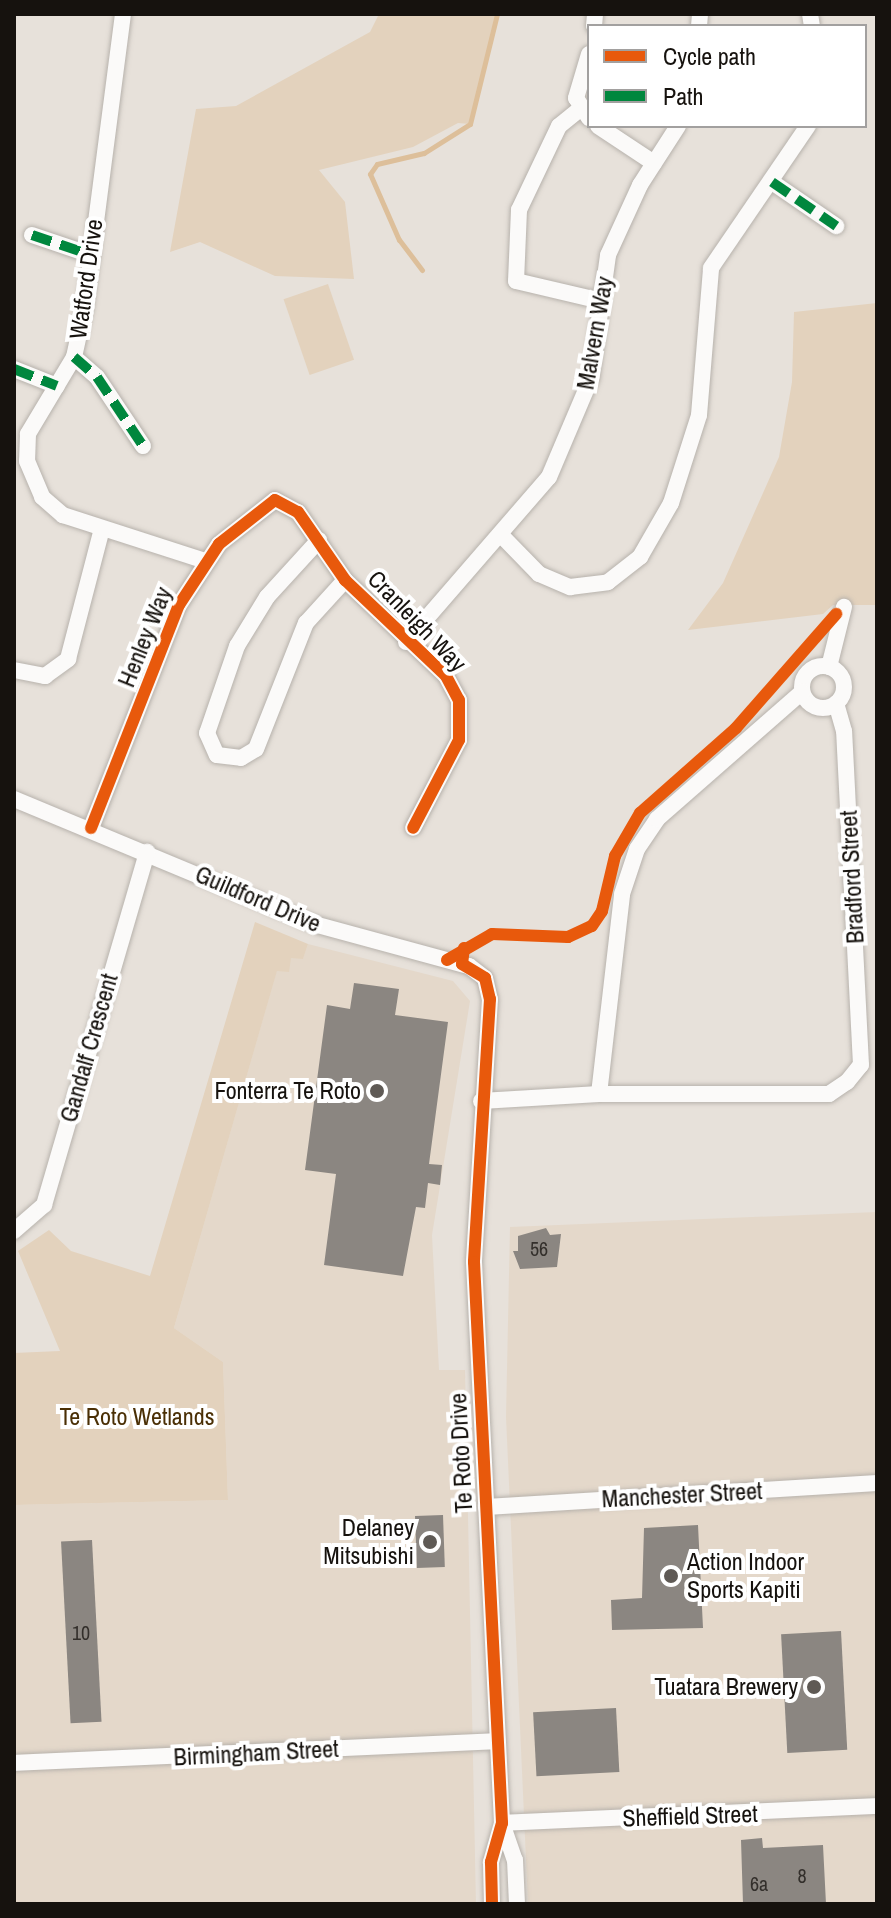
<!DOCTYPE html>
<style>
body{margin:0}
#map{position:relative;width:891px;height:1918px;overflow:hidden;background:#e7e1da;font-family:"Archivo Narrow",sans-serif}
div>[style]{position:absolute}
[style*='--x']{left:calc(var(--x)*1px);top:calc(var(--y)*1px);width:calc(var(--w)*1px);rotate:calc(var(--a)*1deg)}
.built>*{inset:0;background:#e4d8ca}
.green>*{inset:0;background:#e3d2bd;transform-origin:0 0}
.stream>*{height:5px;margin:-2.5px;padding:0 2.5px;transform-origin:2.5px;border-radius:2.5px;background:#ddbf9a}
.building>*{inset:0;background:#8b8681;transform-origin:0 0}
.roads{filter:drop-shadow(0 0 2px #b7b2ac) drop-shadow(0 0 2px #b7b2ac)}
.minor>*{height:16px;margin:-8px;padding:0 8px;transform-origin:8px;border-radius:8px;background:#fbfaf9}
.minor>.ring{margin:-8px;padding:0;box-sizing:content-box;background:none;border:16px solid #fbfaf9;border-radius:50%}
.quiet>*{height:10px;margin-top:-5px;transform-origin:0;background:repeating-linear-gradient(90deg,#00873e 0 20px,transparent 0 30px)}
.cycleway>*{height:12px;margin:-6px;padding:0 6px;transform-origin:6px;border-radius:6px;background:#e8590c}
.dots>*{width:22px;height:22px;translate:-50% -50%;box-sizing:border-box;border:4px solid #fff;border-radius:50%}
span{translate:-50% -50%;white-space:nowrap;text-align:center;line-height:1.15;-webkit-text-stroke:8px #fff;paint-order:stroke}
.number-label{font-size:20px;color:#332f2b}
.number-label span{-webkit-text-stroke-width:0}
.street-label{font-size:24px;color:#16120e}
.poi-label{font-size:24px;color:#16120e}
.right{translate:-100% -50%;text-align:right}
.left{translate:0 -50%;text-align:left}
.park-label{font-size:24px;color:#4a2f05}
.frame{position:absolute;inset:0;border:16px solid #16120e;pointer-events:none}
.legend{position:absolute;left:587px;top:24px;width:280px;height:104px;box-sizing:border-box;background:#fff;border:2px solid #a2a09f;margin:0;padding:10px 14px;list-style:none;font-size:24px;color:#16120e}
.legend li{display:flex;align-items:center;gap:16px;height:40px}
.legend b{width:40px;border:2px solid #a2a09f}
</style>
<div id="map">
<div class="built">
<div style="clip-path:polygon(308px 944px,453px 981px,470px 1001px,432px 1235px,439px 1370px,465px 1370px,476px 1904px,14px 1904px,14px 1505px,228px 1500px,223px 1362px,174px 1328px,277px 970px,291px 958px,303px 958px)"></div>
<div style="clip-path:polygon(877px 1212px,877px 1904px,528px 1904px,506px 1417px,510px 1227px)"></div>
</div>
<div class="green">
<div style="clip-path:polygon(379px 14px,497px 14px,470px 124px,458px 123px,413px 147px,319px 170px,345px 202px,354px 279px,275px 276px,200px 242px,170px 252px,196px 109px,236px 106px,370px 32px)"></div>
<div style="left:328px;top:284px;width:80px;height:47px;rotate:71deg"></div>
<div style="clip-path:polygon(877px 303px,877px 605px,833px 605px,823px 614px,688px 630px,723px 583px,779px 457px,792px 382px,794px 312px)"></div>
<div style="clip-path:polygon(255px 922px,308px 944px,303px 959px,291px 958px,289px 972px,277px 971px,174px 1328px,223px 1362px,228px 1500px,14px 1505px,14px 1353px,60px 1351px,18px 1251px,49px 1230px,71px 1251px,150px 1276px)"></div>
</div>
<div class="stream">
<div style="--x:422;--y:270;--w:38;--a:-127"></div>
<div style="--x:399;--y:240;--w:72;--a:-113.7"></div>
<div style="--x:370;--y:174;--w:12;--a:-55"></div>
<div style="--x:377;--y:164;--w:48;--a:-13.2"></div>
<div style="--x:424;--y:153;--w:54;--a:-32.2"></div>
<div style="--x:470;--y:124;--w:113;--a:-76.2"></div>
</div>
<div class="building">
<div style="clip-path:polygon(354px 983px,399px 989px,395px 1015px,448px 1022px,429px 1164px,442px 1165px,440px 1185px,428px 1183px,425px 1208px,416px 1207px,403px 1276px,324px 1265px,336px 1174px,305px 1170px,327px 1005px,350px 1009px)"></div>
<div style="clip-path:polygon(546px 1228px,550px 1235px,561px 1234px,557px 1267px,520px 1269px,513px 1251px,518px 1251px,518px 1236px)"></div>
<div style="left:443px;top:1515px;width:52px;height:28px;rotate:88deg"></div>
<div style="clip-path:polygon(698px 1525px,703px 1628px,612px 1630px,611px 1600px,642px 1598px,644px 1528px)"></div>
<div style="left:92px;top:1540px;width:182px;height:31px;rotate:87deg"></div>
<div style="left:841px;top:1631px;width:119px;height:60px;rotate:87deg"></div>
<div style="left:616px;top:1708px;width:64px;height:83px;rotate:87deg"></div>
<div style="clip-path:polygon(762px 1838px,763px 1848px,823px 1845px,826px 1904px,743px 1904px,741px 1840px)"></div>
</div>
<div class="roads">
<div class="minor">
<div style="--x:123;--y:14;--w:295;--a:97.4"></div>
<div style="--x:85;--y:307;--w:51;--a:102.4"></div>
<div style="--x:74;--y:357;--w:90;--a:120.9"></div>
<div style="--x:28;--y:434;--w:27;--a:92"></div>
<div style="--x:27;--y:461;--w:39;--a:67"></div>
<div style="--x:42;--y:497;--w:28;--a:41"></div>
<div style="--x:63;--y:515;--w:149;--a:17.9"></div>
<div style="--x:810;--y:14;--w:12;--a:81"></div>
<div style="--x:594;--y:26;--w:12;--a:-85"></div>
<div style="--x:699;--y:26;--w:12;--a:-85"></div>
<div style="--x:589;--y:54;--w:46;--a:106.5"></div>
<div style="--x:576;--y:98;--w:24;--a:57"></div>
<div style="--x:580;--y:109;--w:27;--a:141"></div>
<div style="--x:559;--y:126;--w:93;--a:115.5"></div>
<div style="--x:519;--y:210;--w:71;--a:92.4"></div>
<div style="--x:516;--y:281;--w:87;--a:13.2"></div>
<div style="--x:598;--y:126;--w:67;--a:33.5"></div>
<div style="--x:772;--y:182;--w:78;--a:34.5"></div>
<div style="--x:32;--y:235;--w:62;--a:18.7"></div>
<div style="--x:74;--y:357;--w:30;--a:41"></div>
<div style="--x:97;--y:377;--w:83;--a:56.3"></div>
<div style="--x:14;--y:369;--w:46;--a:21.6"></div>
<div style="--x:500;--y:534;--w:56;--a:45.7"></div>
<div style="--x:539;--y:574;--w:34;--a:23"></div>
<div style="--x:570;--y:587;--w:38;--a:-7"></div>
<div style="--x:608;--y:582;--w:41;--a:-38"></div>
<div style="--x:640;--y:557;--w:62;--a:-60.1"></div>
<div style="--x:671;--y:503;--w:92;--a:-72.3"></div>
<div style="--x:699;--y:415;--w:147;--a:-85.3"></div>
<div style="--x:711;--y:268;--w:172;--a:-55.7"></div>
<div style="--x:319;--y:540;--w:77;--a:132.4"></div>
<div style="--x:267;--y:597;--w:57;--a:121.5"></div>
<div style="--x:237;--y:646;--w:92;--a:109"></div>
<div style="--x:207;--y:733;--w:24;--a:66"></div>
<div style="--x:217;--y:755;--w:24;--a:7"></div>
<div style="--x:241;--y:758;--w:17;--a:-31"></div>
<div style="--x:256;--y:749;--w:136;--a:-68.4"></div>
<div style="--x:306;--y:623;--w:58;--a:-47.8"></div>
<div style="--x:406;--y:642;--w:218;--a:-49.1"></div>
<div style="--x:549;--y:477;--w:108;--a:-67"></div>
<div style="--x:591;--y:378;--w:124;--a:-82.1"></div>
<div style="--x:608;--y:255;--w:77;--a:-65.4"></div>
<div style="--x:640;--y:185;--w:70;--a:-57.2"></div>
<div class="ring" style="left:802px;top:666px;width:26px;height:26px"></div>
<div style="--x:829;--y:667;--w:62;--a:-76"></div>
<div style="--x:14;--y:670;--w:32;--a:11"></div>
<div style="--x:45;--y:676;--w:29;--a:-36"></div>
<div style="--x:68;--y:659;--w:131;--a:-75.4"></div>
<div style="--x:14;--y:799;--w:325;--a:22.6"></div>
<div style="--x:314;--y:924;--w:161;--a:15.2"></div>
<div style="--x:469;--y:966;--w:20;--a:37"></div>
<div style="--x:485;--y:978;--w:22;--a:77"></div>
<div style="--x:490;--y:999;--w:263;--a:93.5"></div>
<div style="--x:474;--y:1262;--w:562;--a:87.14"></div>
<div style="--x:502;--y:1823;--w:39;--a:71"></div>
<div style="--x:515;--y:1860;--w:44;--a:87.4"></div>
<div style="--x:91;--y:828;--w:240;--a:-68.5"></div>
<div style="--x:179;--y:605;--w:73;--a:-56.7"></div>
<div style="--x:219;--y:544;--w:71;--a:-38.2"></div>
<div style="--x:275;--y:500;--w:26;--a:28"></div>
<div style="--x:298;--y:512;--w:83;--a:55.3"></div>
<div style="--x:345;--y:580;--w:139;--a:43.5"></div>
<div style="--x:446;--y:676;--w:27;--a:62"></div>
<div style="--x:459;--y:700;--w:40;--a:90"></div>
<div style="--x:459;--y:740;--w:99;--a:117.6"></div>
<div style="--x:599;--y:1094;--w:201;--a:-83.4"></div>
<div style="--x:622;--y:894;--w:47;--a:-71.6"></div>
<div style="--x:637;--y:849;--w:36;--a:-56"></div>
<div style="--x:657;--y:819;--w:193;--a:-41.2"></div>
<div style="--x:481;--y:1101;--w:118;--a:-3.4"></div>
<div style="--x:599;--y:1094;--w:230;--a:0"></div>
<div style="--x:829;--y:1094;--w:22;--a:-34"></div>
<div style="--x:847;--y:1082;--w:22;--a:-51"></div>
<div style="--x:861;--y:1065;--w:334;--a:-92.9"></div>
<div style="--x:844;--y:731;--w:29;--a:-106"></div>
<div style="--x:14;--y:1231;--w:40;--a:-41"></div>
<div style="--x:44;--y:1205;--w:368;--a:-73.7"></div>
<div style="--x:486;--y:1507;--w:392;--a:-3.5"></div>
<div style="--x:14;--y:1763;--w:484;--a:-2.6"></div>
<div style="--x:502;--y:1823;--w:375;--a:-2.6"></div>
<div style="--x:492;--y:1904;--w:42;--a:-91.4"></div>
<div style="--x:491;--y:1862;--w:41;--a:-74.2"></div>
</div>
</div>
<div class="quiet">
<div style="--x:772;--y:182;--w:78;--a:34.5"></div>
<div style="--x:32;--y:235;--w:62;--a:18.7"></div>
<div style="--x:74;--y:357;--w:30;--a:41"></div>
<div style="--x:97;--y:377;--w:83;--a:56.3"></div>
<div style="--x:14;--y:369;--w:46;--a:21.6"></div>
</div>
<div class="cycleway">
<div style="--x:91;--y:828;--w:240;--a:-68.5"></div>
<div style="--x:179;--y:605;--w:73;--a:-56.7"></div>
<div style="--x:219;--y:544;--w:71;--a:-38.2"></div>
<div style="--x:275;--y:500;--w:26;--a:28"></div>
<div style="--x:298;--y:512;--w:83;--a:55.3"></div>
<div style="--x:345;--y:580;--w:139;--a:43.5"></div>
<div style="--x:446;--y:676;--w:27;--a:62"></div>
<div style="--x:459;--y:700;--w:40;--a:90"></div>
<div style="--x:459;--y:740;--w:99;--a:117.6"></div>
<div style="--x:464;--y:948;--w:16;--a:97"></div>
<div style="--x:462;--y:964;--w:27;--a:31"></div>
<div style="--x:485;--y:978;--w:22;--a:77"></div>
<div style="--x:490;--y:999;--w:263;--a:93.5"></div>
<div style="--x:474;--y:1262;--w:562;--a:87.14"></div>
<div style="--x:502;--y:1823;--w:41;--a:105.8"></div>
<div style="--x:491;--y:1862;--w:42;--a:88.6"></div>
<div style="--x:447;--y:960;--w:52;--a:-30"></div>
<div style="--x:492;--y:934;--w:76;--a:2.3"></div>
<div style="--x:568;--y:937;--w:26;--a:-25"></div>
<div style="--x:592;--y:926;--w:18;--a:-56"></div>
<div style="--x:602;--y:911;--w:57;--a:-76.7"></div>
<div style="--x:615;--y:856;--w:50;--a:-59.8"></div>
<div style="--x:640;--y:813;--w:128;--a:-41.5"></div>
<div style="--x:736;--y:728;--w:152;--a:-48.7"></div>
</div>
<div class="dots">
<div style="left:377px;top:1091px;background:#5f5a55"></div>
<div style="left:430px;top:1542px;background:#5f5a55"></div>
<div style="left:671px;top:1576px;background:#5f5a55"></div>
<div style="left:814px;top:1687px;background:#5f5a55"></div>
</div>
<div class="number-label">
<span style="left:539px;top:1248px">56</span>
<span style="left:81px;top:1632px">10</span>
<span style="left:802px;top:1875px">8</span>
<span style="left:759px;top:1883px">6a</span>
</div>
<div class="street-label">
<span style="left:86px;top:279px;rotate:-82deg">Watford Drive</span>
<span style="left:595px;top:333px;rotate:-80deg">Malvern Way</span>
<span style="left:417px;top:621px;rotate:46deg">Cranleigh Way</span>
<span style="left:145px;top:637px;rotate:-68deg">Henley Way</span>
<span style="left:852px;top:877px;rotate:-93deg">Bradford Street</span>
<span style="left:258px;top:899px;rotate:23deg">Guildford Drive</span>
<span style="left:89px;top:1048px;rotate:-74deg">Gandalf Crescent</span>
<span style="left:461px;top:1453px;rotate:-93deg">Te Roto Drive</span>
<span style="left:682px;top:1495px;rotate:-3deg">Manchester Street</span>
<span style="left:256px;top:1753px;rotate:-3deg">Birmingham Street</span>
<span style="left:690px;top:1816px;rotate:-2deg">Sheffield Street</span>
</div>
<div class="poi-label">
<span class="right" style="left:361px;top:1091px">Fonterra Te Roto</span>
<span class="right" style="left:414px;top:1542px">Delaney<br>Mitsubishi</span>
<span class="left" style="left:687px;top:1576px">Action Indoor<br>Sports Kapiti</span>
<span class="right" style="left:798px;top:1687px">Tuatara Brewery</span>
</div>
<div class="park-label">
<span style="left:137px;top:1417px">Te Roto Wetlands</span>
</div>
<div class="frame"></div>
<ul class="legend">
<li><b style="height:10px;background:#e8590c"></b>Cycle path</li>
<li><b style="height:10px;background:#00873e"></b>Path</li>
</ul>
</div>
